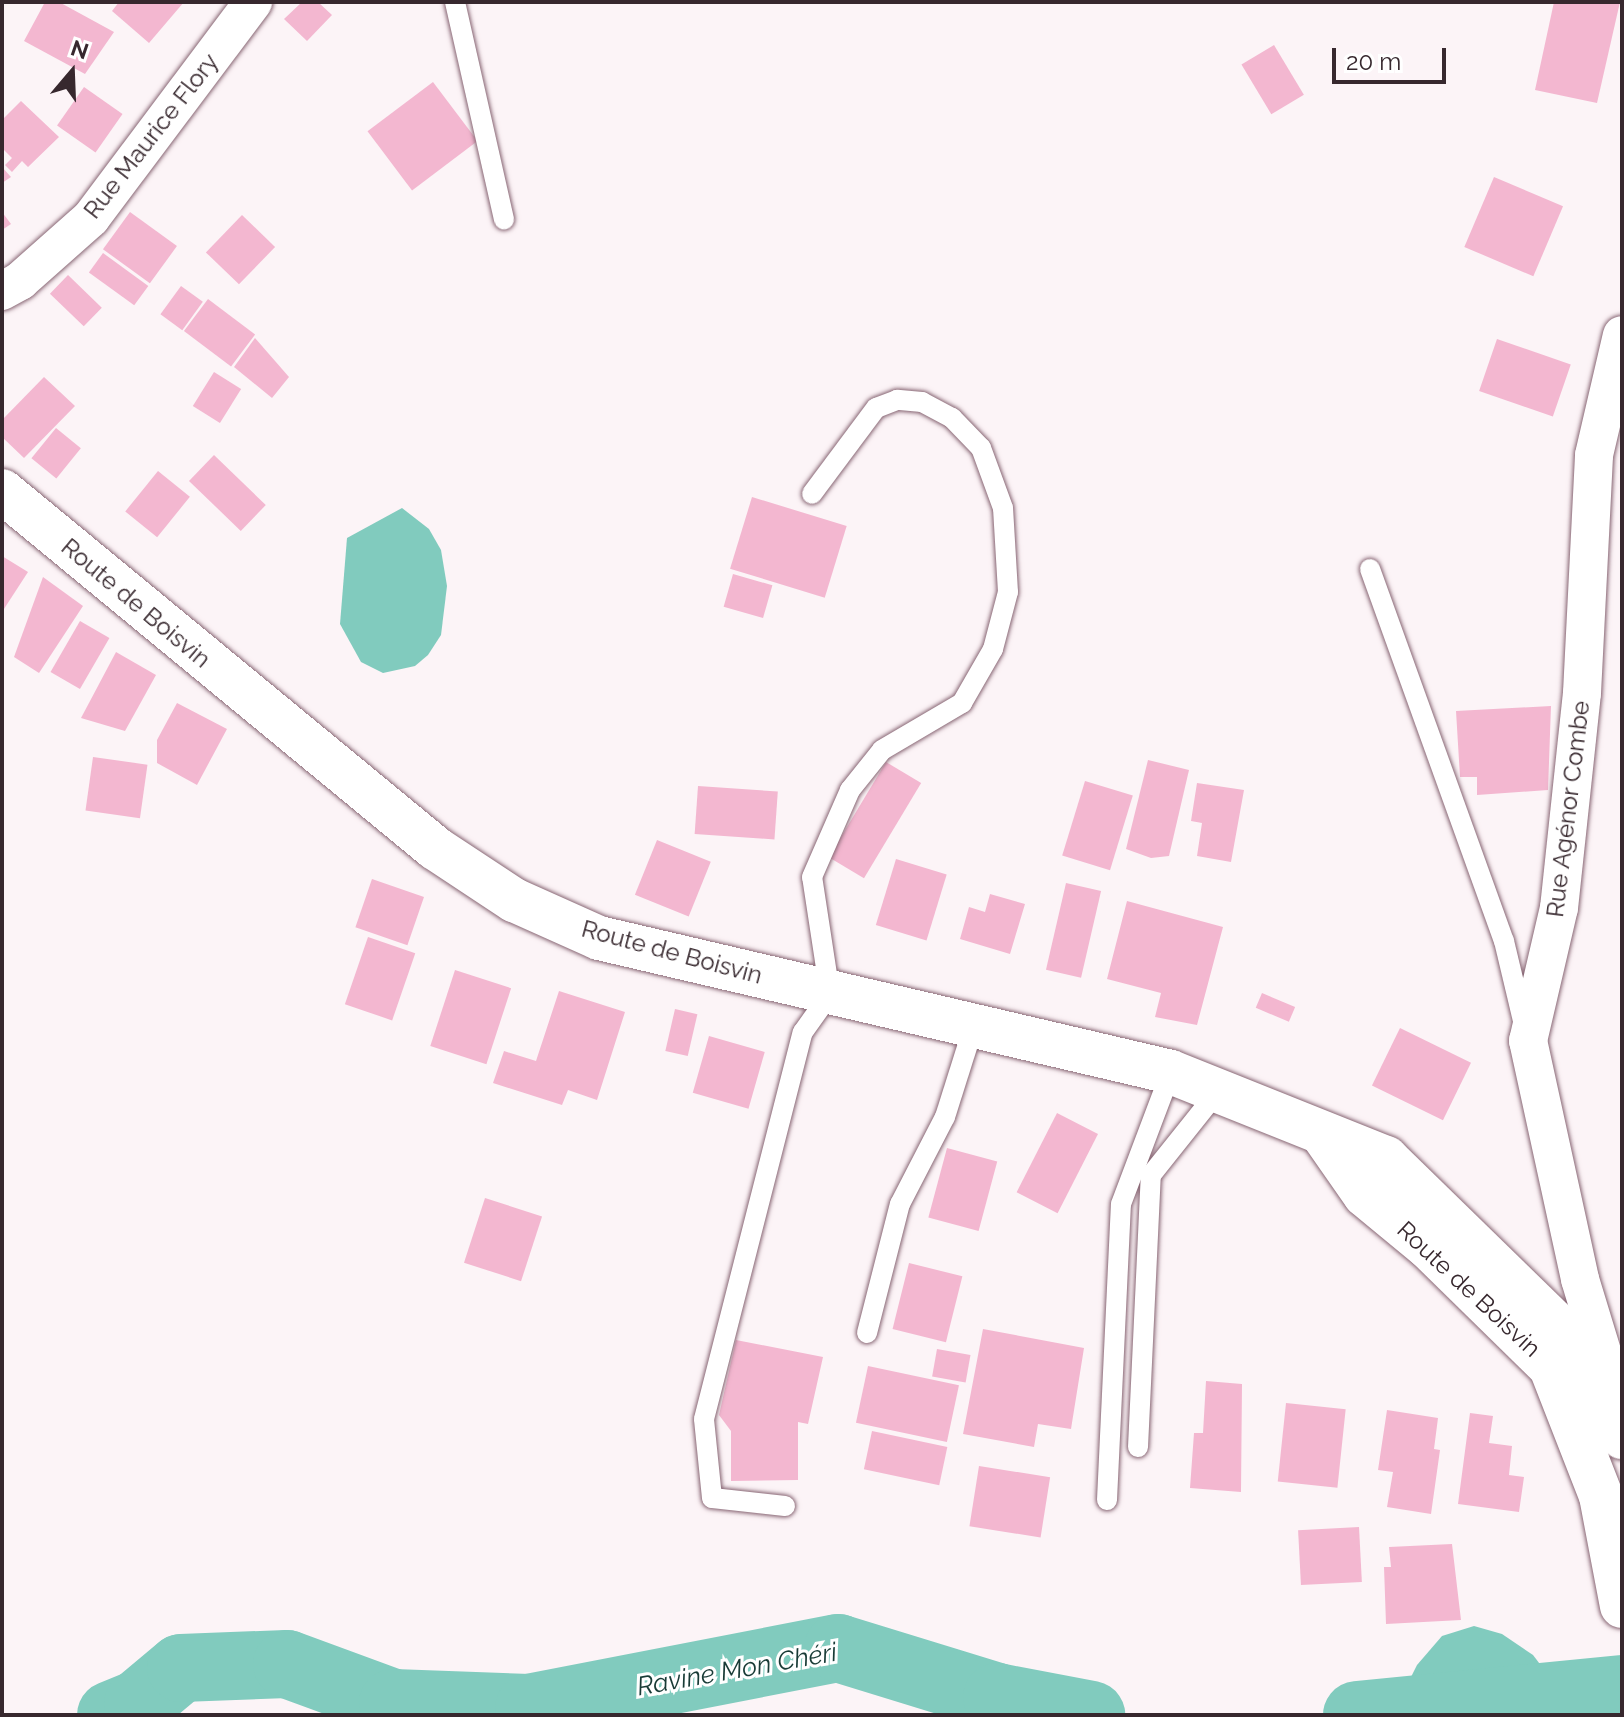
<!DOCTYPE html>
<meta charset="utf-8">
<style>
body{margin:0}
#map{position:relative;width:1624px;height:1717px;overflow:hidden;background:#fcf4f7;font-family:Raleway,sans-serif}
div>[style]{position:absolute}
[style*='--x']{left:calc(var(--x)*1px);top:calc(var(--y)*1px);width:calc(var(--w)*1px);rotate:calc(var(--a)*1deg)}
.water>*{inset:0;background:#81cbbe}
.river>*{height:68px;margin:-34px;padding:0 34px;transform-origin:34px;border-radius:34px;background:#81cbbe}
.building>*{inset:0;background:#f3b7d0;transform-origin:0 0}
.roads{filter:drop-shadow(0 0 2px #886674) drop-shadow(0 0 2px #886674)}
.service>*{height:20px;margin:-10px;padding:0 10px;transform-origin:10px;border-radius:10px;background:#fff}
.minor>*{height:38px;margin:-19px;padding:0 19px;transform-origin:19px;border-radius:19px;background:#fff}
.tertiary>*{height:44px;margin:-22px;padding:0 22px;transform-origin:22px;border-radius:22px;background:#fff}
.secondary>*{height:44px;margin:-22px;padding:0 22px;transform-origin:22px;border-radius:22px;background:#fff}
span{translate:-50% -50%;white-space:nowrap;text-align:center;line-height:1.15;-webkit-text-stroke:6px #fff;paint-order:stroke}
.street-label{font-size:24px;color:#37282e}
.water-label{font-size:26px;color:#183b36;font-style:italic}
.frame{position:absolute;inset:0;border:4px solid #37282e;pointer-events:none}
.north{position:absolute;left:32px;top:32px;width:80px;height:80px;-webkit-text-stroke:6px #fff;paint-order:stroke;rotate:19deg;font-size:22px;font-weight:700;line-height:32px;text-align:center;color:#37282e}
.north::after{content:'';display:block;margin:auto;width:28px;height:36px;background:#37282e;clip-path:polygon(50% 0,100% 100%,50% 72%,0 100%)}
.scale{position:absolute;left:1332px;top:48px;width:114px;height:36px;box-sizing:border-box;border:4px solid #37282e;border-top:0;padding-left:10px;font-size:24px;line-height:28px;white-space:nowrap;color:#37282e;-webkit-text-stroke:6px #fff;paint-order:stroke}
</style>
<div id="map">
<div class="water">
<div style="clip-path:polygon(402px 508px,429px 529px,441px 550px,447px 586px,441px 635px,428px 655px,415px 666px,383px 673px,361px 662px,340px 624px,347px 538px)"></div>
<div style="clip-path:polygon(1474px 1626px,1502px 1634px,1533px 1655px,1549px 1676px,1530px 1715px,1481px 1715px,1410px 1699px,1407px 1685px,1417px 1665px,1442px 1636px)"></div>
</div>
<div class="river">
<div style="--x:111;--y:1715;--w:29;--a:-22"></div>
<div style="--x:138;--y:1704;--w:56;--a:-39.9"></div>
<div style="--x:181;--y:1668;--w:106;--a:-2.2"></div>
<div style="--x:287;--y:1664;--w:113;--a:20.2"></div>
<div style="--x:393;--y:1703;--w:136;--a:2.1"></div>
<div style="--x:529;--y:1708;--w:315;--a:-11"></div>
<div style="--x:838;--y:1648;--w:166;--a:17.1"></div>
<div style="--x:997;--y:1697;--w:96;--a:10.8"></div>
<div style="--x:1357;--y:1715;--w:266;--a:-5.6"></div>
</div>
<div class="building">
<div style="clip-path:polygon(45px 2px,59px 2px,114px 32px,85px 74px,24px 41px)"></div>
<div style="clip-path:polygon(119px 2px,184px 2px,149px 43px,112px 11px)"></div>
<div style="clip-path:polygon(302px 2px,318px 2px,332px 15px,307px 41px,284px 19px)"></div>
<div style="clip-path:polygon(1554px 2px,1620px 2px,1597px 103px,1535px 90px)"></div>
<div style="left:1274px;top:45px;width:58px;height:38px;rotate:59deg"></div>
<div style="left:433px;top:82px;width:74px;height:82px;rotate:53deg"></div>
<div style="left:84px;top:87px;width:47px;height:47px;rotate:35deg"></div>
<div style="clip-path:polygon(21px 101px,59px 137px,28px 167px,22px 161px,12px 172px,5px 165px,12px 158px,2px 148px,2px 120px)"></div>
<div style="clip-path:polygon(2px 167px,11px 177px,2px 183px)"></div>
<div style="left:1494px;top:177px;width:75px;height:76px;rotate:23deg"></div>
<div style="clip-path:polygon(2px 212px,11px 224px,2px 230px)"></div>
<div style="left:130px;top:212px;width:58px;height:46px;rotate:36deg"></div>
<div style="left:242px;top:215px;width:46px;height:52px;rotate:44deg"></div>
<div style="left:103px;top:253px;width:56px;height:24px;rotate:36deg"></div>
<div style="left:68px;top:275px;width:47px;height:26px;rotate:44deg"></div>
<div style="left:181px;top:286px;width:27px;height:35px;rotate:36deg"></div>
<div style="left:208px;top:299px;width:59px;height:40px;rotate:37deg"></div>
<div style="clip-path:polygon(255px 338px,289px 377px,272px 398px,234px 367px)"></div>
<div style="left:1497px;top:339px;width:78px;height:55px;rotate:19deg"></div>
<div style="left:214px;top:372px;width:32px;height:40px;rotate:32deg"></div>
<div style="clip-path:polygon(44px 377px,75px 406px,24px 458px,2px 437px,2px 420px)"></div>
<div style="left:56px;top:428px;width:32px;height:39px;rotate:39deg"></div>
<div style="left:214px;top:455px;width:72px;height:36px;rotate:44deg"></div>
<div style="left:158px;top:471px;width:41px;height:52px;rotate:39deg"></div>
<div style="left:752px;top:497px;width:99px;height:75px;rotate:17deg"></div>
<div style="clip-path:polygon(2px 556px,28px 572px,2px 612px)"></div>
<div style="left:733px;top:574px;width:41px;height:34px;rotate:16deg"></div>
<div style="clip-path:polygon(43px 577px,83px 606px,39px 673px,14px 657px)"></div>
<div style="left:80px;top:621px;width:34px;height:59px;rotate:30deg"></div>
<div style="clip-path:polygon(116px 652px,156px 675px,125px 731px,81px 718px)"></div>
<div style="clip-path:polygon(177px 703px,227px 729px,197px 785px,157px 763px,157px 740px)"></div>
<div style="clip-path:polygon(1551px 706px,1548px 790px,1477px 795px,1477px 777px,1460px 777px,1456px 711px)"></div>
<div style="left:93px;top:757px;width:55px;height:54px;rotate:8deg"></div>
<div style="clip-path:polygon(1148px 760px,1189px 770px,1169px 856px,1151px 858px,1126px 849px)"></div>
<div style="left:886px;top:762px;width:41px;height:111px;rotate:31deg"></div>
<div style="left:1085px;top:781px;width:50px;height:78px;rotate:17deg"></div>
<div style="clip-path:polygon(1197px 783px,1244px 790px,1231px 862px,1197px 856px,1202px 823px,1191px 821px)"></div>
<div style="left:698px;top:786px;width:80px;height:48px;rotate:4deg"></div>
<div style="left:657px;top:840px;width:58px;height:59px;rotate:22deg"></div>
<div style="left:896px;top:859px;width:53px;height:69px;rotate:17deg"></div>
<div style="left:372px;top:879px;width:55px;height:51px;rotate:19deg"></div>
<div style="left:1066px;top:883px;width:36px;height:89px;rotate:13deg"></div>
<div style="clip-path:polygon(990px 894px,1025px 904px,1010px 954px,960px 939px,969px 907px,985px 912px)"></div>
<div style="clip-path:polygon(1127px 901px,1223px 927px,1197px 1025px,1155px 1017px,1161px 993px,1107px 979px)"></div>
<div style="left:368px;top:937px;width:50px;height:71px;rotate:19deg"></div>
<div style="left:455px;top:970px;width:59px;height:80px;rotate:18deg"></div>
<div style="clip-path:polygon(559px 991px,625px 1012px,597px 1100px,568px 1090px,562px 1105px,493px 1083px,504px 1051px,536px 1061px)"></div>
<div style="left:1262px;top:993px;width:36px;height:16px;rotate:23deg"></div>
<div style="left:675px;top:1009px;width:23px;height:43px;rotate:13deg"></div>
<div style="left:1400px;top:1028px;width:79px;height:64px;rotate:26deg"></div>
<div style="left:709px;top:1036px;width:58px;height:59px;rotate:16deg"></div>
<div style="left:1057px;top:1113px;width:46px;height:89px;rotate:27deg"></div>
<div style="left:947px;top:1148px;width:52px;height:72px;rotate:15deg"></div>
<div style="left:485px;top:1198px;width:60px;height:68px;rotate:18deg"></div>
<div style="left:909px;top:1263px;width:55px;height:68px;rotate:14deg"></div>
<div style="clip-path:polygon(983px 1329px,1084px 1348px,1071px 1429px,1038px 1424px,1034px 1447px,963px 1434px)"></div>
<div style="clip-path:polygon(736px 1340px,823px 1357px,808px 1424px,798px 1422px,798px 1480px,731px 1481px,731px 1431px,719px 1415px)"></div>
<div style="left:937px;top:1349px;width:34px;height:28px;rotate:10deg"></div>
<div style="left:868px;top:1366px;width:93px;height:58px;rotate:12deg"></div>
<div style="clip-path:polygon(1206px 1381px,1242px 1384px,1241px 1492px,1190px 1488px,1194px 1433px,1203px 1433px)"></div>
<div style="left:1286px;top:1403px;width:60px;height:79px;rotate:6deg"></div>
<div style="clip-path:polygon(1387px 1410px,1438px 1418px,1434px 1449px,1440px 1450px,1431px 1514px,1387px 1507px,1393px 1472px,1378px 1470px)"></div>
<div style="clip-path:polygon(1470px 1413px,1493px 1416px,1489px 1443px,1512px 1446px,1509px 1475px,1524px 1477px,1519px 1512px,1458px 1504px)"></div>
<div style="left:872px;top:1431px;width:77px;height:39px;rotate:12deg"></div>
<div style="left:979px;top:1466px;width:72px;height:61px;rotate:9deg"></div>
<div style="left:1359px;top:1527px;width:55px;height:61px;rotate:87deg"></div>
<div style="clip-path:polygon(1452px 1544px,1461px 1620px,1386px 1624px,1384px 1567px,1391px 1567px,1389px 1547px)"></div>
</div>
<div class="roads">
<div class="service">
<div style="--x:455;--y:2;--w:223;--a:77.3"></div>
<div style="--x:1370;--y:569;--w:395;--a:70.2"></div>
<div style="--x:1504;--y:941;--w:86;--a:76.6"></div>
<div style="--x:867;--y:1333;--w:133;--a:-75.7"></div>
<div style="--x:900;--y:1204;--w:98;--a:-62.7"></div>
<div style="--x:945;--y:1117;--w:96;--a:-72.5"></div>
<div style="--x:1138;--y:1447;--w:272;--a:-87.3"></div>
<div style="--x:1151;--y:1175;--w:107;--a:-51.4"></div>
<div style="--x:1107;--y:1500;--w:296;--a:-87.3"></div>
<div style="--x:1121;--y:1204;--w:141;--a:-69.3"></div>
<div style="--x:785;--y:1506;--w:73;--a:-173.7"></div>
<div style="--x:712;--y:1498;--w:79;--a:-95.8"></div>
<div style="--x:704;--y:1419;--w:399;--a:-75.7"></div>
<div style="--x:803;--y:1032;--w:47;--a:-54.6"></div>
<div style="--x:830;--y:994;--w:118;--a:-98.7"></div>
<div style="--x:812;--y:877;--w:95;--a:-66.4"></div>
<div style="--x:850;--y:790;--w:51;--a:-51.3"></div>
<div style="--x:882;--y:750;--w:93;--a:-30.4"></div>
<div style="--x:962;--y:703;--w:62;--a:-60.1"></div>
<div style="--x:993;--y:649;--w:59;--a:-75.3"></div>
<div style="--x:1008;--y:592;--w:84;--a:-93.4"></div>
<div style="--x:1003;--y:508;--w:64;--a:-110.1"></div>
<div style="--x:981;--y:448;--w:42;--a:-134"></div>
<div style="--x:952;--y:418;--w:34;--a:-152"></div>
<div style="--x:922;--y:402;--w:25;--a:-175"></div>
<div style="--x:897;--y:400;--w:22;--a:159"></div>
<div style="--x:876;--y:408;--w:107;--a:126.7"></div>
</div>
<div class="minor">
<div style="--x:2;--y:291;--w:21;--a:-29"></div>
<div style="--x:20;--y:281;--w:95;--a:-41.6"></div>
<div style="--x:91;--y:218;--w:270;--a:-53.1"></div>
<div style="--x:1610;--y:1378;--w:103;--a:-106.9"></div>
<div style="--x:1580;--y:1279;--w:244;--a:-102.3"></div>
<div style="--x:1528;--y:1041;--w:137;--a:-76.9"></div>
<div style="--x:1559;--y:908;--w:216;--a:-83.9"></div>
<div style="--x:1582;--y:693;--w:238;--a:-87.1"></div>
<div style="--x:1594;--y:455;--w:123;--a:-76.9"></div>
</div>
<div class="tertiary">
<div style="--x:1548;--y:1360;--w:146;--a:68.7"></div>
<div style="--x:1601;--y:1496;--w:112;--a:79.2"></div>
</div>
<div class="secondary">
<div style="--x:2;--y:491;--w:561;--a:39.5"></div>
<div style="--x:435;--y:848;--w:95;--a:33.4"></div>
<div style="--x:514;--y:900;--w:93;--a:24.1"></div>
<div style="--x:599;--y:938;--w:587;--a:13.18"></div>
<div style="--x:1171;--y:1072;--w:232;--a:21.8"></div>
<div style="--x:1386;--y:1158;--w:330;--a:44.3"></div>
<div style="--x:1323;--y:1135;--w:73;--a:55"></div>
<div style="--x:1365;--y:1195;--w:82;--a:39.5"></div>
<div style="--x:1428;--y:1247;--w:272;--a:44.4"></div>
</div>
</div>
<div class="street-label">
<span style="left:151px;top:136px;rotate:-52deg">Rue Maurice Flory</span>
<span style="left:136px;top:603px;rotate:40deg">Route de Boisvin</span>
<span style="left:1568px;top:809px;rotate:-83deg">Rue Agénor Combe</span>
<span style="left:672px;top:952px;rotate:15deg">Route de Boisvin</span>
<span style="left:1469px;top:1289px;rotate:43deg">Route de Boisvin</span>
</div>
<div class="water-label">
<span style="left:737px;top:1670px;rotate:-10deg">Ravine Mon Chéri</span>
</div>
<div class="frame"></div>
<div class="north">N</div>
<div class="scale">20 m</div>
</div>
